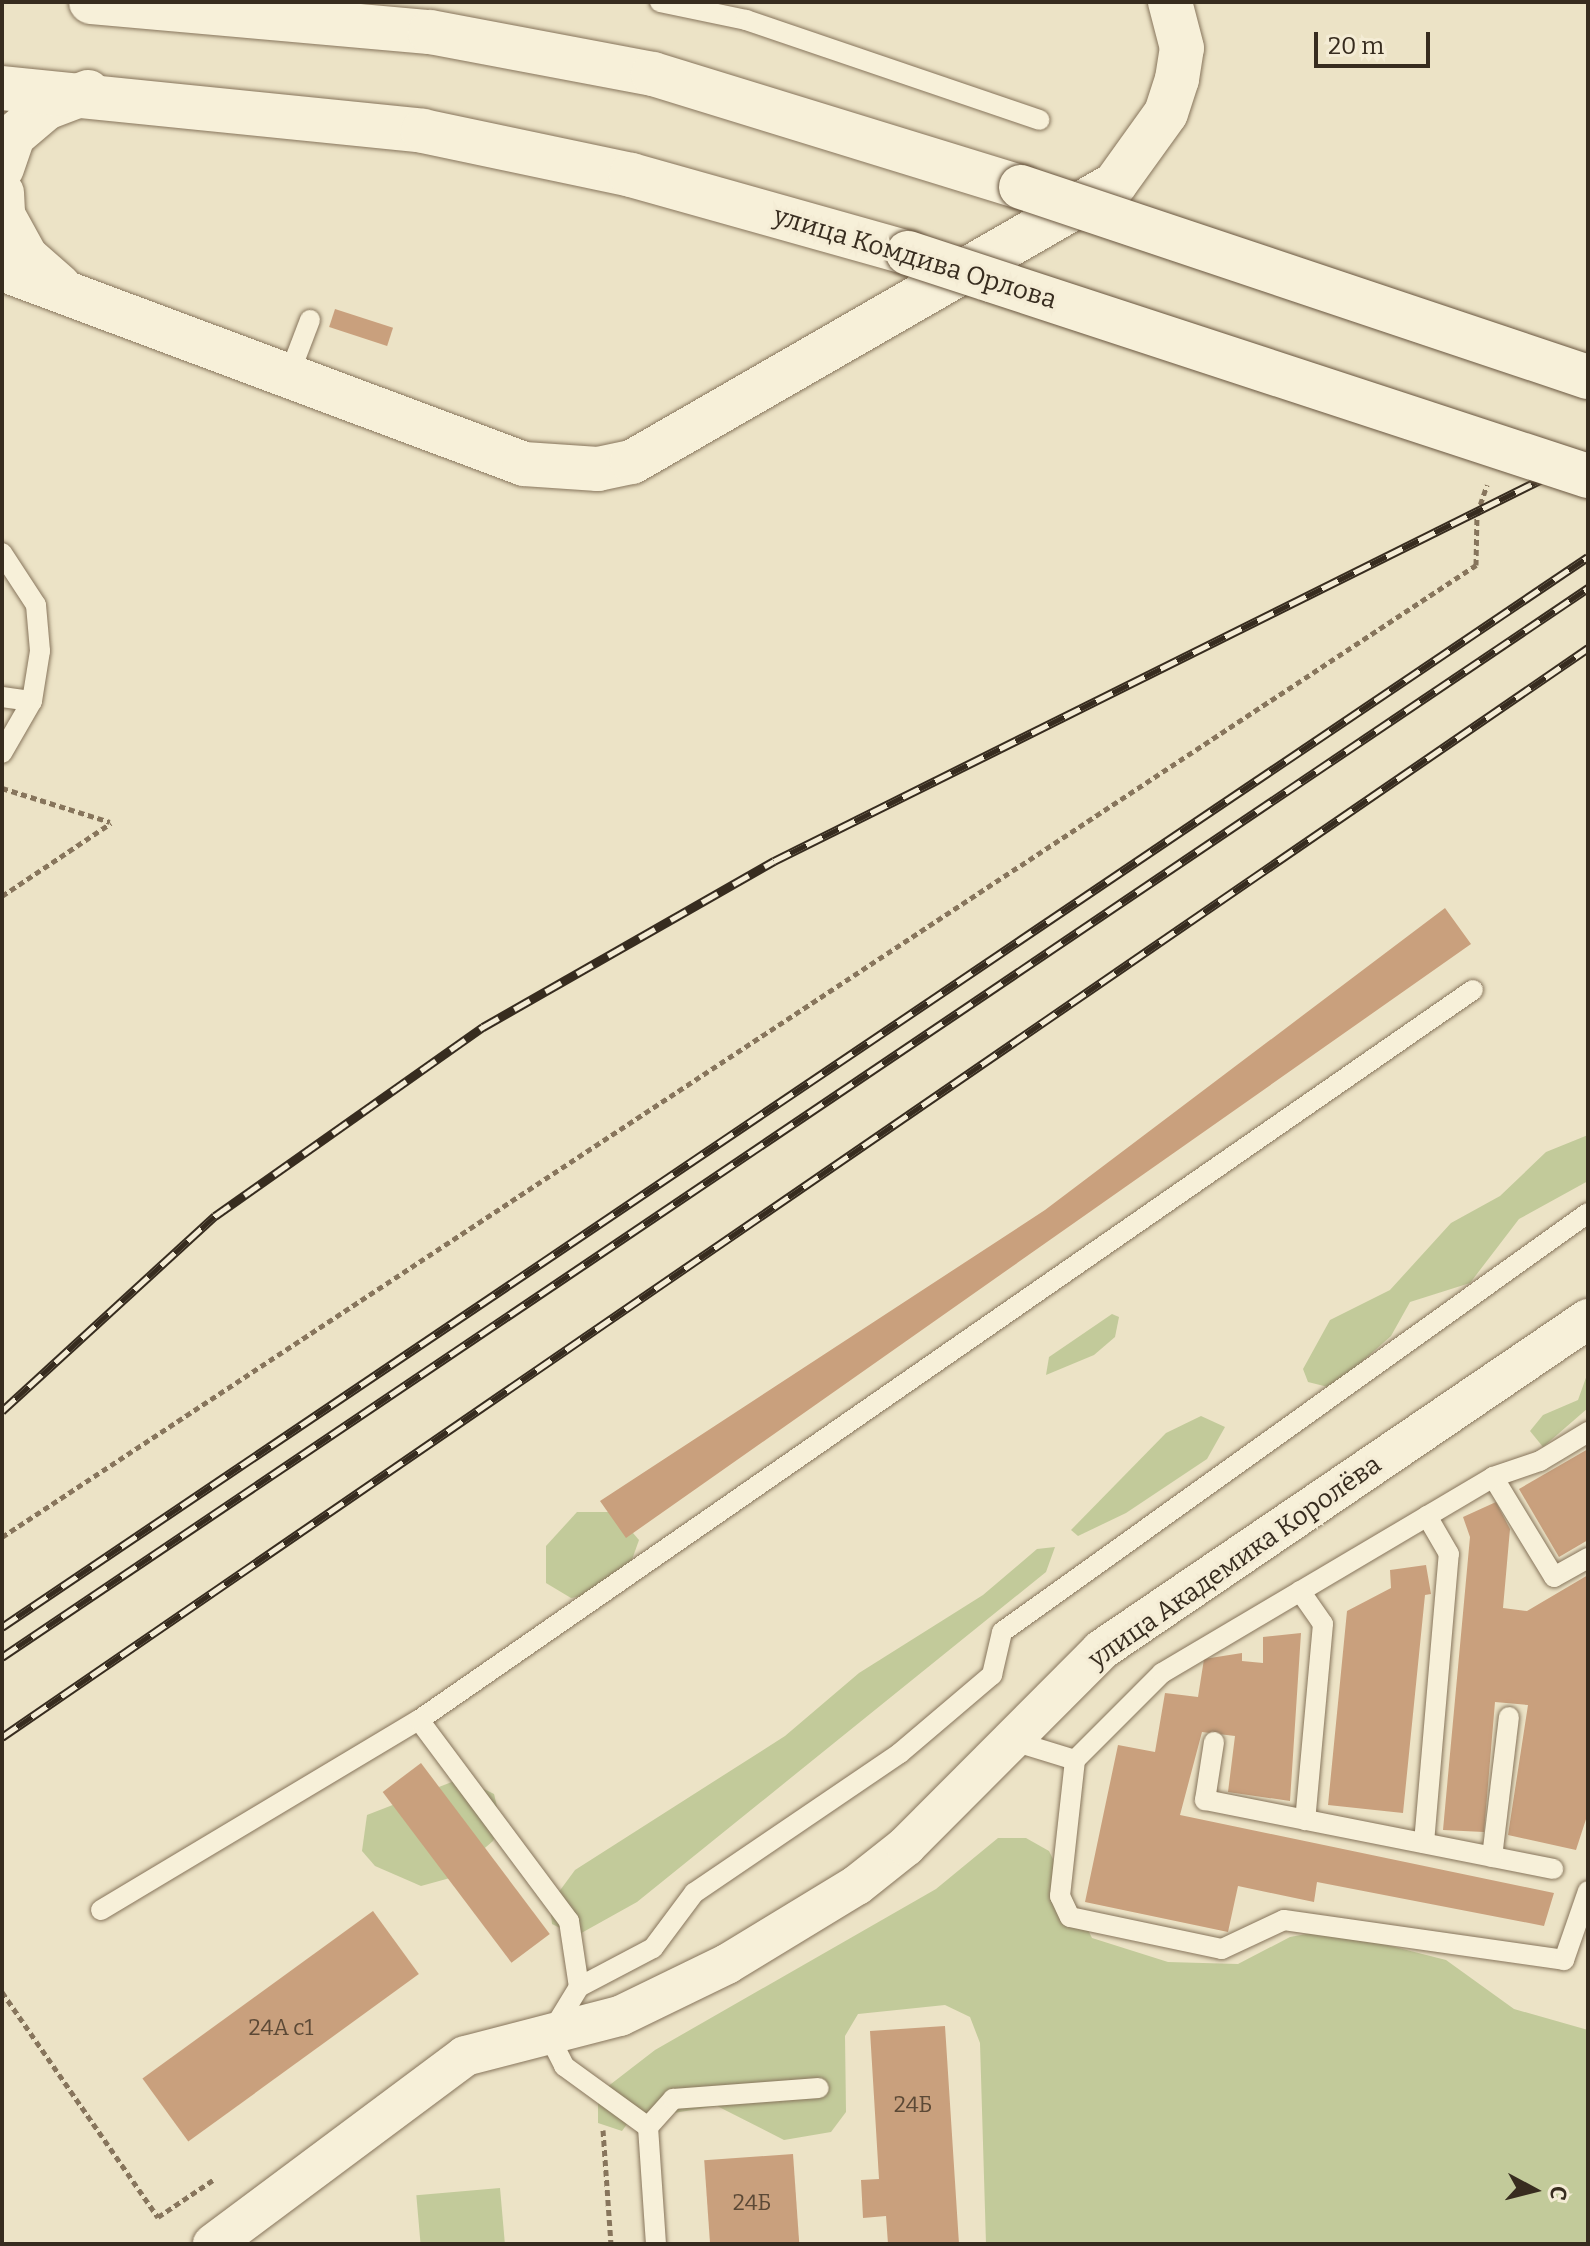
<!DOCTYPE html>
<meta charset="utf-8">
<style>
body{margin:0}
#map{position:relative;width:1590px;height:2246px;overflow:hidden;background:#ece3c6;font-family:Bitter,serif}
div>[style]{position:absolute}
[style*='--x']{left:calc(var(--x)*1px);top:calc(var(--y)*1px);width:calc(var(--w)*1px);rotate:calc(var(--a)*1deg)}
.green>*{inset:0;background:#c2ca9a;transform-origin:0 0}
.building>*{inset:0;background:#c9a07d;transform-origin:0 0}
.path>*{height:5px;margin-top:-2.5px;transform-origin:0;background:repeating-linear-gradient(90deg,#87755c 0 6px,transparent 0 10px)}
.roads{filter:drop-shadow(0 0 2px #87755c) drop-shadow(0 0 2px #87755c)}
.service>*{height:20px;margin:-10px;padding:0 10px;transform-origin:10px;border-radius:10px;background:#f7f0d9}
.minor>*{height:40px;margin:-20px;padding:0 20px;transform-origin:20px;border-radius:20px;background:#f7f0d9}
.tertiary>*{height:44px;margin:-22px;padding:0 22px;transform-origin:22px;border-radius:22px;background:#f7f0d9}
.secondary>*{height:44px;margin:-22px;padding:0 22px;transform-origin:22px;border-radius:22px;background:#f7f0d9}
.rail>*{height:9px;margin-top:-4.5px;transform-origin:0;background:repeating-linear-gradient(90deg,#f4ecd5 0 18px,#372c1f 0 36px);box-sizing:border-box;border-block:2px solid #372c1f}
.bridges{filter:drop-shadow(0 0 2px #69563f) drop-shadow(0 0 2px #69563f)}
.secondary-bridge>*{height:44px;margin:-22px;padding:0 22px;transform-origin:22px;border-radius:22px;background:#f7f0d9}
span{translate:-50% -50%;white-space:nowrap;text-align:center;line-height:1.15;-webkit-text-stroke:6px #f4ecd5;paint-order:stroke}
.number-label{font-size:22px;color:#5c4936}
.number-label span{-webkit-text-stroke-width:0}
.street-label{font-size:26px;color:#372c1f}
.frame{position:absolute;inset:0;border:4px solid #372c1f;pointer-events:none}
.north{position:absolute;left:1494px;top:2150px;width:80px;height:80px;-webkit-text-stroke:6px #f4ecd5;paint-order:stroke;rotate:97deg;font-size:22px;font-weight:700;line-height:32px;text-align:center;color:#372c1f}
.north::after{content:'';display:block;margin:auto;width:28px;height:36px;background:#372c1f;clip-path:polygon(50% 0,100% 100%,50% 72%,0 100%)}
.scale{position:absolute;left:1314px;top:32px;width:116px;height:36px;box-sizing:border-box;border:4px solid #372c1f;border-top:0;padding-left:10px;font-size:24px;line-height:28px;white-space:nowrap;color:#372c1f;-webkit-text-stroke:6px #f4ecd5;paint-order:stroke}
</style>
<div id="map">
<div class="green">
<div style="clip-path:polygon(1588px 1135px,1588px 1181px,1519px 1219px,1470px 1283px,1410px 1302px,1391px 1336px,1332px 1388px,1308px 1382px,1303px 1369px,1330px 1320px,1390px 1290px,1451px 1223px,1500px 1196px,1546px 1152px)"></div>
<div style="clip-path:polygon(1112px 1314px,1119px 1317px,1115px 1337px,1094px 1355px,1046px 1375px,1049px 1357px)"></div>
<div style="clip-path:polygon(1588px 1372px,1588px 1408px,1543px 1447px,1530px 1431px,1543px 1415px,1578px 1400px)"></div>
<div style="clip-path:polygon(1201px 1416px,1225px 1427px,1207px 1459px,1126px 1513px,1078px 1536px,1071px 1530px,1166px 1433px)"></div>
<div style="clip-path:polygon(577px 1512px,615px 1512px,639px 1540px,629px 1568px,600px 1593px,571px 1598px,546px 1583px,546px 1546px)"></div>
<div style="clip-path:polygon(1055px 1547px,1046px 1572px,637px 1902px,576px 1936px,552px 1924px,550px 1904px,575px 1870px,785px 1736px,859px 1673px,983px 1595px,1037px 1549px)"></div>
<div style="clip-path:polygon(462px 1778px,494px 1794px,501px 1823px,493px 1841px,450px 1878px,421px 1886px,375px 1866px,362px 1851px,367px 1815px)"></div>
<div style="clip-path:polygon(998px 1838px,1026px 1838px,1049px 1851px,1092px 1938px,1168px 1962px,1238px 1964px,1290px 1937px,1328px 1930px,1446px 1960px,1514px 2009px,1588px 2030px,1588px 2244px,986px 2244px,980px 2043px,970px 2017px,945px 2005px,858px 2014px,845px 2036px,846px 2112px,831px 2132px,784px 2140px,717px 2106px,630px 2120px,622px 2131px,598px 2123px,598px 2094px,655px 2050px,936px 1889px)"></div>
<div style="left:500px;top:2188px;width:56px;height:84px;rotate:85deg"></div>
</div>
<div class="building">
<div style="left:335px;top:309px;width:61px;height:19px;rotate:18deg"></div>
<div style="clip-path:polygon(1445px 908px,1471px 944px,626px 1538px,600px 1501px,1045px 1210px)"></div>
<div style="clip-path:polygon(1588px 1449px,1588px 1540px,1559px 1557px,1519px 1489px)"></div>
<div style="clip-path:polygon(1496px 1502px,1510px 1529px,1503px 1608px,1527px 1611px,1588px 1575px,1588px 1813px,1576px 1850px,1508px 1835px,1528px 1705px,1495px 1702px,1484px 1832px,1443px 1830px,1470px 1537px,1463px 1517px)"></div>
<div style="clip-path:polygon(1426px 1565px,1431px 1594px,1425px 1595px,1403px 1813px,1328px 1805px,1347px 1611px,1391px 1588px,1390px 1570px)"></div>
<div style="clip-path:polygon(1301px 1633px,1290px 1801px,1228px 1792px,1235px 1736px,1202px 1732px,1180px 1815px,1554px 1893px,1544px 1926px,1317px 1882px,1314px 1902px,1238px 1886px,1228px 1932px,1085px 1902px,1118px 1745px,1155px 1752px,1165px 1693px,1198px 1697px,1204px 1659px,1242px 1653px,1242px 1661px,1263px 1663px,1263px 1637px)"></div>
<div style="left:421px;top:1763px;width:214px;height:48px;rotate:53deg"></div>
<div style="left:373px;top:1911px;width:78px;height:285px;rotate:54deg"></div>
<div style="clip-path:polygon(945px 2026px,959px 2244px,888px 2244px,886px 2216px,863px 2218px,861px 2180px,879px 2179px,870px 2031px)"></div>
<div style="left:793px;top:2154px;width:90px;height:89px;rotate:86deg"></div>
</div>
<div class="path">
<div style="--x:2;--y:788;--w:113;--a:17.5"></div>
<div style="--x:2;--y:896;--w:131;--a:-33.8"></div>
<div style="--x:2;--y:1537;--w:1766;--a:-33.4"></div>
<div style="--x:1476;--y:565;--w:51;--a:-88.9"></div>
<div style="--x:1477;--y:514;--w:31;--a:-71"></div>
<div style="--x:2;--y:1992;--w:274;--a:55.3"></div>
<div style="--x:158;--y:2217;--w:66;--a:-33.9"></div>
<div style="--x:603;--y:2130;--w:114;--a:86"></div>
</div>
<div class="roads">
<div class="service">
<div style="--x:660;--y:2;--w:88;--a:11.8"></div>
<div style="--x:746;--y:20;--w:310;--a:18.8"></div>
<div style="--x:289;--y:375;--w:59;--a:-69.1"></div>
<div style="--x:2;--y:553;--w:62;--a:56.8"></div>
<div style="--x:36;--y:605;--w:46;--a:85"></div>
<div style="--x:40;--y:651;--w:51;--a:99.1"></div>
<div style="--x:32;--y:701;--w:60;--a:120"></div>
<div style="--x:2;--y:697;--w:30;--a:8"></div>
<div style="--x:1493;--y:1477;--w:117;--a:58.6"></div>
<div style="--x:1554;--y:1577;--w:39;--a:-29"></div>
<div style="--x:1300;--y:1591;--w:40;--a:55.1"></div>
<div style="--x:1323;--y:1624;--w:197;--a:95.2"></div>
<div style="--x:419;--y:1720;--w:251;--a:53.3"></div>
<div style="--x:569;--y:1921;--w:67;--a:81.4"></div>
<div style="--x:579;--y:1987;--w:57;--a:121.5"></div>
<div style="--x:549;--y:2036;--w:34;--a:63"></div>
<div style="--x:564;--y:2066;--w:104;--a:36"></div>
<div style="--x:648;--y:2127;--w:117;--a:86.1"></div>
<div style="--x:1010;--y:1740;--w:68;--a:17.1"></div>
<div style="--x:1075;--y:1760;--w:123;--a:-45"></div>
<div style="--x:1162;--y:1673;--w:385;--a:-30.6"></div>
<div style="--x:1493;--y:1477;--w:50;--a:-18.8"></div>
<div style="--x:1540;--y:1461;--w:56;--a:-31.1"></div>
<div style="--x:1214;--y:1742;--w:59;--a:98.8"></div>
<div style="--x:1205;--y:1800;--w:355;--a:11.2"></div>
<div style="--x:1075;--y:1760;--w:137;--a:96.3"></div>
<div style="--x:1060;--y:1896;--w:23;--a:65"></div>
<div style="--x:1070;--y:1917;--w:155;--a:11.9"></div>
<div style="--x:1222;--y:1949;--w:68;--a:-25.1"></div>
<div style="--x:1284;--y:1920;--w:283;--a:8.1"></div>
<div style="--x:1564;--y:1960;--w:73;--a:-70.8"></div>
<div style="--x:1424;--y:1843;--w:290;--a:-85.1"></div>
<div style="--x:1449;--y:1554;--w:44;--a:-120.1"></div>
<div style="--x:1492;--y:1857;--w:141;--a:-83.1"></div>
<div style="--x:101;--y:1910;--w:370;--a:-30.9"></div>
<div style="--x:419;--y:1720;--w:1282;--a:-34.71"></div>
<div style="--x:579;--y:1987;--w:84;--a:-27.8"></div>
<div style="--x:653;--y:1948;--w:69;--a:-53.3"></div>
<div style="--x:694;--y:1893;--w:249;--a:-34.2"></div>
<div style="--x:900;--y:1753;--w:121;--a:-40.3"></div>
<div style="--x:992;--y:1675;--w:44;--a:-76.9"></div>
<div style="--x:1002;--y:1632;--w:720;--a:-35.57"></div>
<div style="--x:648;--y:2127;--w:38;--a:-48"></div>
<div style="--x:673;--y:2099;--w:146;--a:-4.3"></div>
</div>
<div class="minor">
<div style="--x:213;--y:2244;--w:314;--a:-36.7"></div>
<div style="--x:465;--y:2056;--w:160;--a:-14.5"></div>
<div style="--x:620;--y:2016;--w:119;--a:-25.9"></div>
<div style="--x:727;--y:1964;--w:152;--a:-31.3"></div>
<div style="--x:857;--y:1885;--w:63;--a:-38.5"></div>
<div style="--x:906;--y:1846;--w:276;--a:-45.1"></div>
<div style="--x:1101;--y:1650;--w:589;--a:-34.2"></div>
</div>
<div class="tertiary">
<div style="--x:2;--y:168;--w:34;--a:-71"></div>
<div style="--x:13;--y:136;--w:43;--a:-40.3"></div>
<div style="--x:46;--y:108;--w:45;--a:-20.9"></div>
<div style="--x:2;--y:193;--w:22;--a:87"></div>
<div style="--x:3;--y:215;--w:48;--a:61.3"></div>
<div style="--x:26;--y:257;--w:44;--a:41.3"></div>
<div style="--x:2;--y:269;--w:557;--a:20.48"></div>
<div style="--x:524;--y:464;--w:74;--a:3.9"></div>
<div style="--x:598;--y:469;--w:35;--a:-12"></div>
<div style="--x:632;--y:462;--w:557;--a:-29.92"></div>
<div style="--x:1115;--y:184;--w:87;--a:-54.3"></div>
<div style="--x:1166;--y:113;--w:36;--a:-72"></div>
<div style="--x:1177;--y:79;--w:31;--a:-81"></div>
<div style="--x:1182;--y:48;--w:48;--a:-104.6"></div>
</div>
<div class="secondary">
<div style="--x:91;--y:2;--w:340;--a:5.1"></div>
<div style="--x:430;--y:32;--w:227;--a:10.7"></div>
<div style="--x:653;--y:74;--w:385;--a:17.1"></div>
<div style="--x:2;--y:88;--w:423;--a:5.8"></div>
<div style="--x:423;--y:131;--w:213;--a:11.9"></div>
<div style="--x:631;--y:175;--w:288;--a:15.7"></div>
</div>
</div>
<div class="rail">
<div style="--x:2;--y:1411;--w:289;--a:-42.5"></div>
<div style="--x:215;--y:1216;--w:328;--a:-35.2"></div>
<div style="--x:483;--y:1027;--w:335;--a:-29.7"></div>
<div style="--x:774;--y:861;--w:909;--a:-26.45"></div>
<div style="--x:2;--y:1627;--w:1913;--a:-34.01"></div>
<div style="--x:2;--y:1657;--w:1913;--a:-33.98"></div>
<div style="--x:2;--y:1737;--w:1924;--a:-34.47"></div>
</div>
<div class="bridges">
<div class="secondary-bridge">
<div style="--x:1021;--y:187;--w:598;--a:18.53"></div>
<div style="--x:908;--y:253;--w:716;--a:18.16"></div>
</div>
</div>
<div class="number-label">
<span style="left:281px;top:2028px">24А с1</span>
<span style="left:913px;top:2105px">24Б</span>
<span style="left:752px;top:2203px">24Б</span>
</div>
<div class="street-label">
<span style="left:915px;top:258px;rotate:17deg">улица Комдива Орлова</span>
<span style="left:1235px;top:1562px;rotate:-35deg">улица Академика Королёва</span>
</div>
<div class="frame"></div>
<div class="north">С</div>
<div class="scale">20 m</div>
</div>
